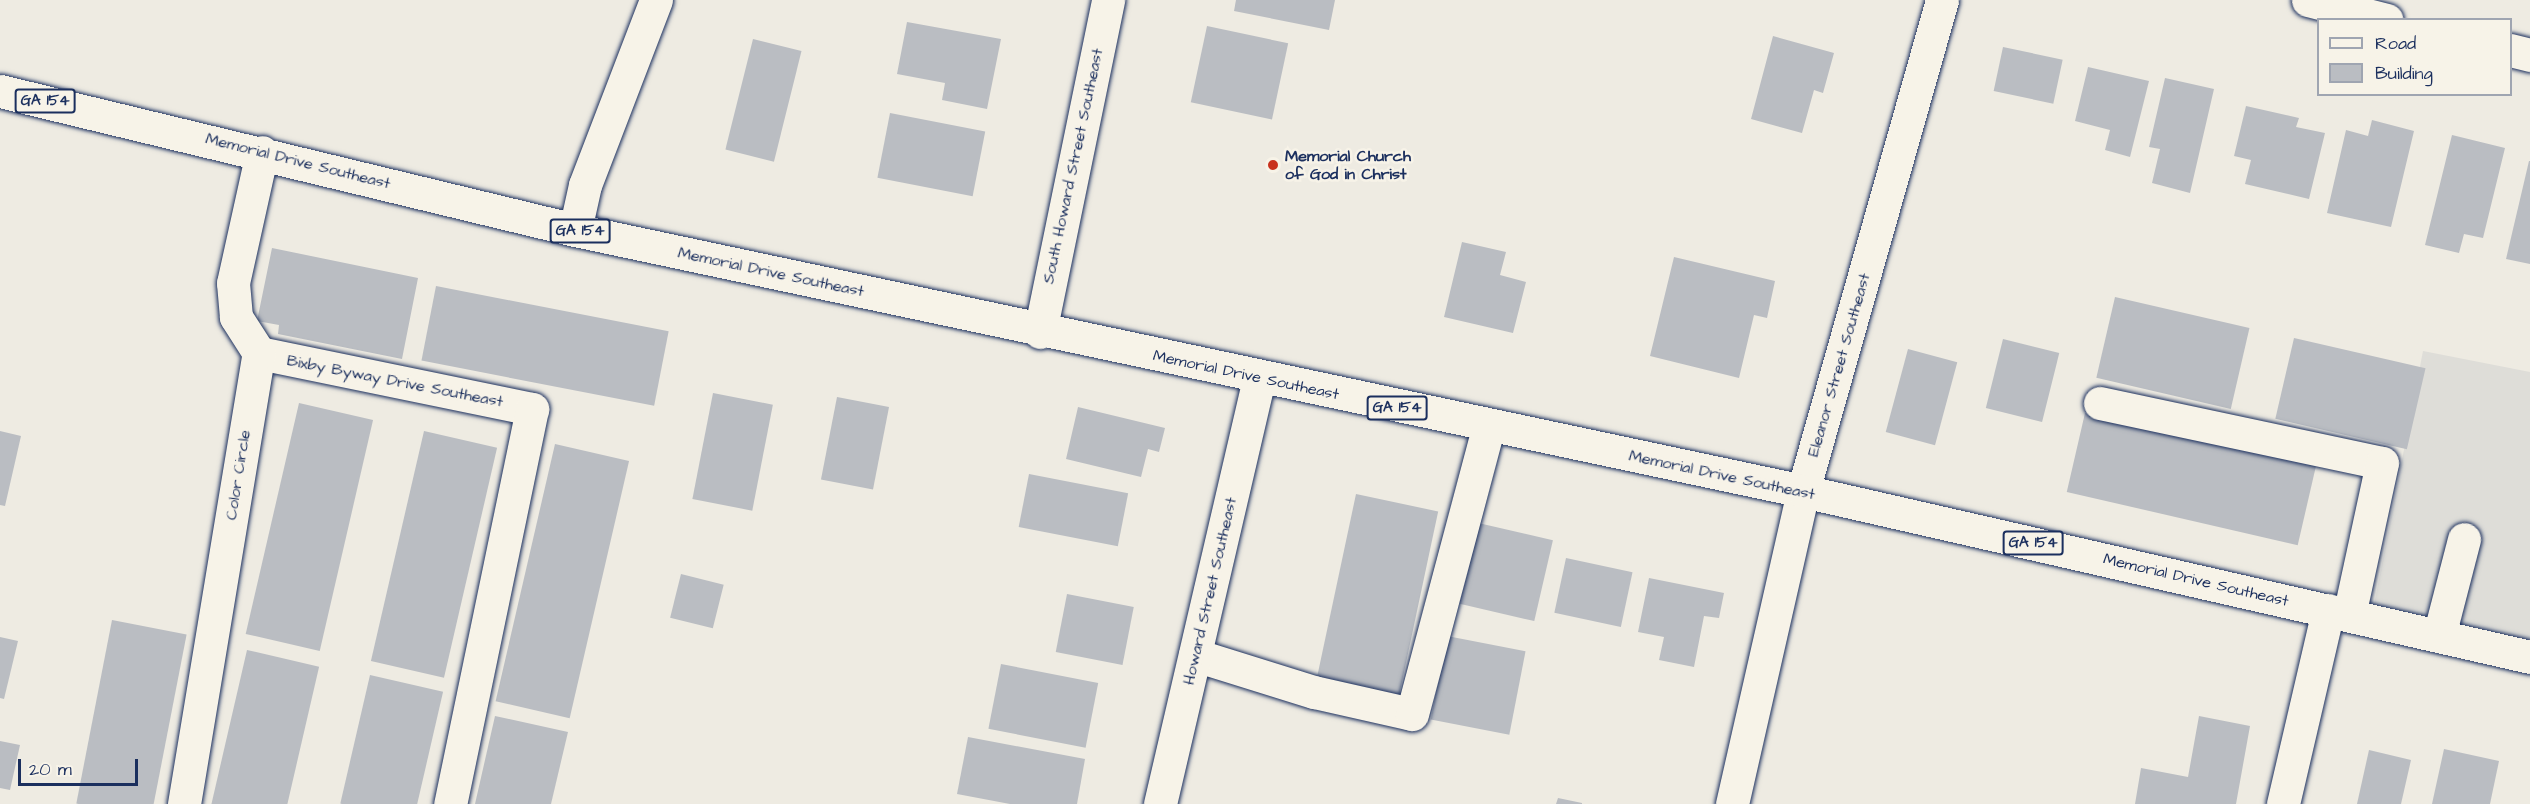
<!DOCTYPE html>
<style>
body{margin:0}
#map{position:relative;width:2530px;height:804px;overflow:hidden;background:#eeebe2;font-family:"Architects Daughter",sans-serif}
div>[style]{position:absolute}
[style*='--x']{left:calc(var(--x)*1px);top:calc(var(--y)*1px);width:calc(var(--w)*1px);rotate:calc(var(--a)*1deg)}
.built>*{inset:0;background:#deddd8}
.building>*{inset:0;background:#babdc2;transform-origin:0 0}
.roads{filter:drop-shadow(0 0 2px #1b2f5e) drop-shadow(0 0 2px #1b2f5e)}
.minor>*{height:33px;margin:-16.5px;padding:0 16.5px;transform-origin:16.5px;border-radius:16.5px;background:#f7f3e8}
.major>*{height:33px;margin:-16.5px;padding:0 16.5px;transform-origin:16.5px;border-radius:16.5px;background:#f7f3e8}
.dots>*{width:16px;height:16px;translate:-50% -50%;box-sizing:border-box;border:3px solid #f7f3e8;border-radius:50%}
span{translate:-50% -50%;white-space:nowrap;text-align:center;line-height:1.15;-webkit-text-stroke:5px #f7f3e8;paint-order:stroke}
.shield-label span{padding:2px 4px;background:#f7f3e8;border:2px solid;border-radius:4px;-webkit-text-stroke-width:0}
.shield-label{font-size:15px;color:#1b2f5e;font-weight:700}
.poi-label{font-size:16px;color:#1b2f5e;font-weight:700}
.left{translate:0 -50%;text-align:left}
.street-label{font-size:16px;color:#1b2f5e}
.legend{position:absolute;left:2317px;top:18px;width:195px;height:78px;box-sizing:border-box;background:#f7f3e8;border:2px solid #9fa5b1;margin:0;padding:8px 10px;list-style:none;font-size:18px;color:#1b2f5e}
.legend li{display:flex;align-items:center;gap:12px;height:30px}
.legend b{width:30px;border:2px solid #9fa5b1}
.scale{position:absolute;left:18px;top:759px;width:120px;height:27px;box-sizing:border-box;border:3px solid #1b2f5e;border-top:0;padding-left:8px;font-size:18px;line-height:21px;white-space:nowrap;color:#1b2f5e;-webkit-text-stroke:4px #f7f3e8;paint-order:stroke}
</style>
<div id="map">
<div class="built">
<div style="clip-path:polygon(2423px 351px,2530px 372px,2530px 667px,2370px 626px)"></div>
</div>
<div class="building">
<div style="clip-path:polygon(1236px 0,1335px 0,1329px 30px,1234px 11px)"></div>
<div style="clip-path:polygon(907px 22px,1001px 39px,987px 109px,942px 100px,945px 83px,897px 74px)"></div>
<div style="left:1207px;top:26px;width:83px;height:78px;rotate:12deg"></div>
<div style="clip-path:polygon(1773px 36px,1834px 53px,1823px 93px,1814px 90px,1802px 133px,1751px 119px)"></div>
<div style="left:753px;top:39px;width:50px;height:114px;rotate:14deg"></div>
<div style="left:2003px;top:47px;width:61px;height:45px;rotate:12deg"></div>
<div style="clip-path:polygon(2088px 67px,2149px 81px,2130px 157px,2105px 150px,2110px 130px,2075px 121px)"></div>
<div style="clip-path:polygon(2165px 78px,2214px 89px,2190px 193px,2152px 183px,2160px 149px,2149px 147px)"></div>
<div style="clip-path:polygon(2246px 106px,2299px 118px,2296px 127px,2325px 133px,2309px 199px,2245px 184px,2251px 160px,2234px 156px)"></div>
<div style="left:890px;top:113px;width:97px;height:66px;rotate:11deg"></div>
<div style="clip-path:polygon(2372px 120px,2414px 131px,2391px 227px,2327px 213px,2346px 130px,2368px 136px)"></div>
<div style="clip-path:polygon(2452px 135px,2505px 148px,2483px 238px,2464px 234px,2459px 253px,2425px 245px)"></div>
<div style="clip-path:polygon(2529px 161px,2530px 161px,2530px 264px,2506px 259px)"></div>
<div style="clip-path:polygon(1462px 242px,1506px 252px,1500px 275px,1526px 282px,1513px 333px,1444px 317px)"></div>
<div style="clip-path:polygon(272px 248px,418px 278px,402px 359px,278px 334px,279px 325px,257px 321px)"></div>
<div style="clip-path:polygon(1674px 257px,1775px 281px,1767px 318px,1754px 315px,1739px 378px,1650px 356px)"></div>
<div style="left:436px;top:286px;width:237px;height:76px;rotate:11deg"></div>
<div style="left:2115px;top:297px;width:138px;height:83px;rotate:13deg"></div>
<div style="left:2294px;top:338px;width:135px;height:83px;rotate:13deg"></div>
<div style="left:2003px;top:339px;width:58px;height:71px;rotate:14deg"></div>
<div style="left:1908px;top:349px;width:51px;height:86px;rotate:15deg"></div>
<div style="left:713px;top:393px;width:61px;height:108px;rotate:11deg"></div>
<div style="left:837px;top:397px;width:53px;height:84px;rotate:11deg"></div>
<div style="left:299px;top:403px;width:76px;height:237px;rotate:13deg"></div>
<div style="clip-path:polygon(1078px 407px,1165px 428px,1159px 452px,1148px 449px,1141px 477px,1066px 459px)"></div>
<div style="left:2085px;top:413px;width:237px;height:81px;rotate:13deg"></div>
<div style="clip-path:polygon(0 431px,21px 436px,5px 506px,0 505px)"></div>
<div style="left:424px;top:431px;width:75px;height:236px;rotate:13deg"></div>
<div style="left:555px;top:444px;width:76px;height:264px;rotate:13deg"></div>
<div style="left:1029px;top:474px;width:101px;height:54px;rotate:11deg"></div>
<div style="left:1356px;top:494px;width:84px;height:192px;rotate:12deg"></div>
<div style="left:1474px;top:522px;width:81px;height:83px;rotate:13deg"></div>
<div style="left:1566px;top:558px;width:68px;height:56px;rotate:12deg"></div>
<div style="left:681px;top:574px;width:44px;height:45px;rotate:14deg"></div>
<div style="clip-path:polygon(1649px 578px,1724px 593px,1719px 618px,1704px 616px,1694px 667px,1659px 660px,1664px 637px,1638px 632px)"></div>
<div style="left:1067px;top:594px;width:68px;height:59px;rotate:11deg"></div>
<div style="left:112px;top:620px;width:76px;height:187px;rotate:11deg"></div>
<div style="left:1447px;top:636px;width:80px;height:85px;rotate:11deg"></div>
<div style="clip-path:polygon(0 637px,18px 641px,4px 699px,0 698px)"></div>
<div style="left:247px;top:650px;width:74px;height:158px;rotate:13deg"></div>
<div style="left:1001px;top:664px;width:99px;height:66px;rotate:11deg"></div>
<div style="left:370px;top:675px;width:75px;height:132px;rotate:13deg"></div>
<div style="clip-path:polygon(495px 716px,568px 732px,551px 804px,475px 804px)"></div>
<div style="clip-path:polygon(2199px 716px,2250px 726px,2236px 804px,2135px 804px,2141px 768px,2188px 777px)"></div>
<div style="clip-path:polygon(968px 737px,1085px 759px,1077px 804px,1010px 804px,957px 794px)"></div>
<div style="clip-path:polygon(0 741px,20px 745px,10px 790px,0 788px)"></div>
<div style="clip-path:polygon(2444px 749px,2499px 761px,2490px 804px,2432px 804px)"></div>
<div style="clip-path:polygon(2369px 750px,2411px 760px,2401px 804px,2357px 804px)"></div>
<div style="clip-path:polygon(1558px 798px,1582px 803px,1582px 804px,1556px 804px)"></div>
</div>
<div class="roads">
<div class="minor">
<div style="--x:2308;--y:0;--w:81;--a:14.2"></div>
<div style="--x:2510;--y:50;--w:21;--a:14"></div>
<div style="--x:575;--y:230;--w:46;--a:-77.5"></div>
<div style="--x:585;--y:185;--w:198;--a:-69"></div>
<div style="--x:1040;--y:332;--w:339;--a:-78.4"></div>
<div style="--x:259;--y:353;--w:279;--a:11.6"></div>
<div style="--x:532;--y:409;--w:403;--a:101.7"></div>
<div style="--x:2100;--y:403;--w:288;--a:12"></div>
<div style="--x:2382;--y:463;--w:156;--a:102.2"></div>
<div style="--x:2439;--y:636;--w:100;--a:-75.5"></div>
<div style="--x:1195;--y:655;--w:125;--a:17.3"></div>
<div style="--x:1314;--y:692;--w:100;--a:12.7"></div>
<div style="--x:1412;--y:714;--w:296;--a:-75.1"></div>
<div style="--x:184;--y:804;--w:457;--a:-80.6"></div>
<div style="--x:259;--y:353;--w:43;--a:-122.6"></div>
<div style="--x:236;--y:317;--w:34;--a:-95"></div>
<div style="--x:233;--y:283;--w:134;--a:-77.5"></div>
<div style="--x:1160;--y:804;--w:437;--a:-76.9"></div>
<div style="--x:1732;--y:804;--w:321;--a:-77.2"></div>
<div style="--x:1803;--y:491;--w:510;--a:-74.19"></div>
<div style="--x:2283;--y:804;--w:199;--a:-76.9"></div>
</div>
<div class="major">
<div style="--x:0;--y:91;--w:592;--a:13.59"></div>
<div style="--x:575;--y:230;--w:1255;--a:12"></div>
<div style="--x:1803;--y:491;--w:746;--a:12.86"></div>
</div>
</div>
<div class="dots">
<div style="left:1273px;top:165px;background:#c8321e"></div>
</div>
<div class="shield-label">
<span style="left:45px;top:101px">GA 154</span>
<span style="left:580px;top:231px">GA 154</span>
<span style="left:1397px;top:408px">GA 154</span>
<span style="left:2033px;top:543px">GA 154</span>
</div>
<div class="poi-label">
<span class="left" style="left:1285px;top:165px">Memorial Church<br>of God in Christ</span>
</div>
<div class="street-label">
<span style="left:298px;top:161px;rotate:14deg">Memorial Drive Southeast</span>
<span style="left:1073px;top:166px;rotate:-78deg">South Howard Street Southeast</span>
<span style="left:771px;top:272px;rotate:12deg">Memorial Drive Southeast</span>
<span style="left:1839px;top:365px;rotate:-74deg">Eleanor Street Southeast</span>
<span style="left:1246px;top:375px;rotate:12deg">Memorial Drive Southeast</span>
<span style="left:395px;top:381px;rotate:11deg">Bixby Byway Drive Southeast</span>
<span style="left:238px;top:475px;rotate:-81deg">Color Circle</span>
<span style="left:1722px;top:475px;rotate:12deg">Memorial Drive Southeast</span>
<span style="left:2196px;top:580px;rotate:13deg">Memorial Drive Southeast</span>
<span style="left:1210px;top:591px;rotate:-77deg">Howard Street Southeast</span>
</div>
<ul class="legend">
<li><b style="height:8px;background:#f7f3e8"></b>Road</li>
<li><b style="height:16px;background:#babdc2"></b>Building</li>
</ul>
<div class="scale">20 m</div>
</div>
